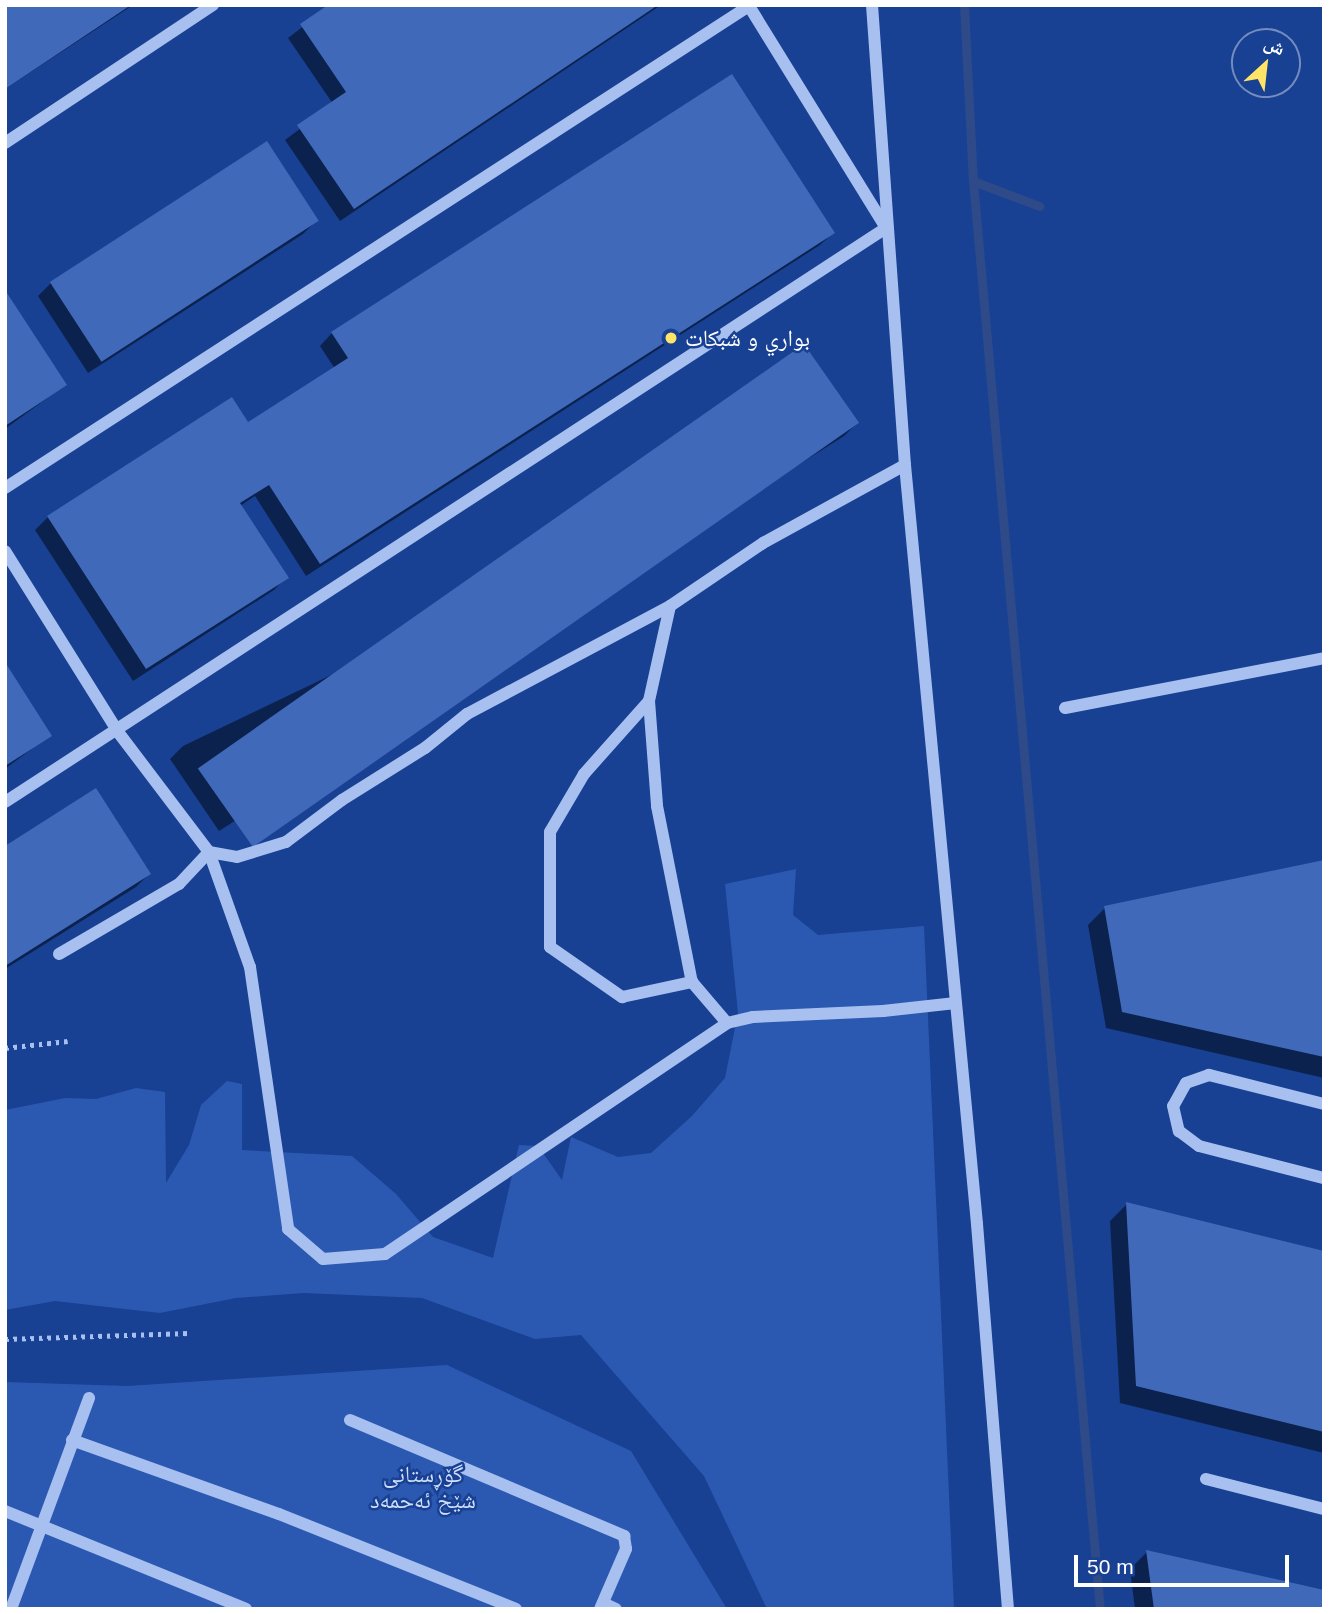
<!DOCTYPE html>
<meta charset="utf-8">
<style>
body{margin:0}
#map{position:relative;width:1329px;height:1614px;overflow:hidden;background:#184093;font-family:Helvetica,"Noto Naskh Arabic",sans-serif}
div>[style]{position:absolute}
[style*='--x']{left:calc(var(--x)*1px);top:calc(var(--y)*1px);width:calc(var(--w)*1px);rotate:calc(var(--a)*1deg)}
.green>*{inset:0;background:#2b59b1}
.shadow>*{inset:0;background:#0007}
.stream>*{height:9px;margin:-4.5px;padding:0 4.5px;transform-origin:4.5px;border-radius:4.5px;background:#2e4a88}
.building>*{inset:0;background:#4169ba;transform-origin:0 0}
.path>*{height:4.5px;margin-top:-2.25px;transform-origin:0;background:repeating-linear-gradient(90deg,#a8c0f0 0 3.5px,transparent 0 8.5px)}
.minor>*{height:12px;margin:-6px;padding:0 6px;transform-origin:6px;border-radius:6px;background:#a8c0f0}
.dots>*{width:19px;height:19px;translate:-50% -50%;box-sizing:border-box;border:4px solid #184093;border-radius:50%}
span{translate:-50% -50%;white-space:nowrap;text-align:center;line-height:1.15;-webkit-text-stroke:5px #184093;paint-order:stroke}
.poi-label{font-size:23px;color:#fff}
.left{translate:0 -50%;text-align:left}
.park-label{font-size:23px;color:#cfdefb}
.frame{position:absolute;inset:0;border:7px solid #fff;pointer-events:none}
.north{position:absolute;left:1231px;top:28px;width:70px;height:70px;box-sizing:border-box;background:#184093;border:2px solid #748cbe;border-radius:50%;rotate:27deg;font-size:19px;font-weight:700;line-height:28px;text-align:center;color:#fff}
.north::after{content:'';display:block;margin:auto;width:24px;height:32px;background:#ffe467;clip-path:polygon(50% 0,100% 100%,50% 72%,0 100%)}
.scale{position:absolute;left:1074px;top:1555px;width:215px;height:32px;box-sizing:border-box;border:4px solid #fff;border-top:0;padding-left:9px;font-size:21px;line-height:24px;white-space:nowrap;color:#fff;-webkit-text-stroke:5px #184093;paint-order:stroke}
</style>
<div id="map">
<div class="green">
<div style="clip-path:polygon(796px 869px,793px 915px,818px 935px,924px 926px,954px 1609px,767px 1609px,704px 1476px,581px 1335px,535px 1339px,422px 1298px,303px 1293px,236px 1298px,160px 1313px,55px 1301px,5px 1310px,5px 1110px,65px 1098px,96px 1099px,136px 1088px,165px 1092px,166px 1183px,189px 1145px,201px 1105px,227px 1081px,242px 1084px,242px 1150px,352px 1156px,396px 1194px,433px 1237px,493px 1258px,519px 1145px,538px 1146px,562px 1180px,571px 1137px,618px 1157px,651px 1153px,692px 1116px,725px 1078px,738px 1013px,725px 884px)"></div>
<div style="clip-path:polygon(447px 1365px,631px 1451px,727px 1609px,5px 1609px,5px 1382px,128px 1386px)"></div>
</div>
<div class="shadow">
<div style="clip-path:polygon(5px 5px,133px 5px,5px 89px)"></div>
<div style="clip-path:polygon(331px 5px,661px 5px,340px 221px,285px 140px,333px 104px,288px 38px)"></div>
<div style="clip-path:polygon(266px 144px,316px 221px,303px 234px,88px 373px,38px 296px,51px 283px)"></div>
<div style="clip-path:polygon(833px 233px,820px 245px,306px 576px,255px 496px,240px 506px,286px 577px,274px 590px,133px 681px,35px 530px,48px 517px,247px 425px,335px 369px,320px 346px,332px 333px)"></div>
<div style="clip-path:polygon(5px 294px,65px 385px,5px 429px)"></div>
<div style="clip-path:polygon(857px 423px,844px 436px,219px 831px,170px 759px,183px 746px)"></div>
<div style="clip-path:polygon(5px 666px,50px 735px,5px 769px)"></div>
<div style="clip-path:polygon(5px 848px,149px 874px,136px 887px,5px 969px)"></div>
<div style="clip-path:polygon(1324px 862px,1324px 1078px,1106px 1028px,1088px 925px,1105px 908px)"></div>
<div style="clip-path:polygon(1127px 1204px,1324px 1252px,1324px 1453px,1120px 1403px,1110px 1221px)"></div>
<div style="clip-path:polygon(1147px 1552px,1324px 1609px,1135px 1609px,1130px 1569px)"></div>
</div>
<div class="stream">
<div style="--x:964;--y:5;--w:176;--a:87.1"></div>
<div style="--x:973;--y:181;--w:1434;--a:84.92"></div>
<div style="--x:973;--y:181;--w:71;--a:20.7"></div>
</div>
<div class="building">
<div style="clip-path:polygon(5px 5px,131px 5px,5px 89px)"></div>
<div style="clip-path:polygon(328px 5px,658px 5px,354px 209px,297px 125px,346px 92px,300px 24px)"></div>
<div style="clip-path:polygon(732px 74px,835px 233px,320px 564px,269px 485px,240px 503px,289px 578px,146px 669px,47px 516px,232px 397px,248px 422px,348px 358px,331px 332px)"></div>
<div style="left:267px;top:141px;width:95px;height:259px;rotate:57deg"></div>
<div style="clip-path:polygon(5px 290px,67px 385px,5px 426px)"></div>
<div style="left:804px;top:344px;width:96px;height:740px;rotate:55deg"></div>
<div style="clip-path:polygon(5px 662px,52px 736px,5px 766px)"></div>
<div style="clip-path:polygon(96px 788px,151px 874px,5px 966px,5px 846px)"></div>
<div style="clip-path:polygon(1324px 860px,1324px 1057px,1122px 1012px,1104px 906px)"></div>
<div style="clip-path:polygon(1126px 1202px,1324px 1251px,1324px 1432px,1136px 1386px)"></div>
<div style="clip-path:polygon(1146px 1550px,1324px 1590px,1324px 1609px,1154px 1609px)"></div>
</div>
<div class="path">
<div style="--x:5;--y:1048;--w:63;--a:-6.3"></div>
<div style="--x:5;--y:1339;--w:184;--a:-1.9"></div>
</div>
<div class="minor">
<div style="--x:872;--y:5;--w:461;--a:85.9"></div>
<div style="--x:905;--y:465;--w:762;--a:84.58"></div>
<div style="--x:977;--y:1224;--w:386;--a:85.4"></div>
<div style="--x:5;--y:143;--w:250;--a:-33.6"></div>
<div style="--x:5;--y:488;--w:886;--a:-32.94"></div>
<div style="--x:749;--y:6;--w:261;--a:58.3"></div>
<div style="--x:886;--y:228;--w:1051;--a:146.91"></div>
<div style="--x:5;--y:551;--w:213;--a:58"></div>
<div style="--x:118;--y:732;--w:151;--a:52.8"></div>
<div style="--x:209;--y:852;--w:122;--a:70.4"></div>
<div style="--x:250;--y:967;--w:265;--a:81.7"></div>
<div style="--x:288;--y:1229;--w:46;--a:40.6"></div>
<div style="--x:323;--y:1259;--w:62;--a:-4.6"></div>
<div style="--x:385;--y:1254;--w:413;--a:-34"></div>
<div style="--x:670;--y:606;--w:97;--a:102.5"></div>
<div style="--x:649;--y:701;--w:105;--a:85.6"></div>
<div style="--x:657;--y:806;--w:179;--a:78.8"></div>
<div style="--x:692;--y:982;--w:54;--a:49.5"></div>
<div style="--x:727;--y:1023;--w:27;--a:-13"></div>
<div style="--x:753;--y:1017;--w:130;--a:-2.6"></div>
<div style="--x:883;--y:1011;--w:73;--a:-6.3"></div>
<div style="--x:649;--y:701;--w:98;--a:131.7"></div>
<div style="--x:584;--y:774;--w:67;--a:120.4"></div>
<div style="--x:550;--y:832;--w:115;--a:90"></div>
<div style="--x:550;--y:947;--w:88;--a:34.8"></div>
<div style="--x:622;--y:997;--w:72;--a:-12.1"></div>
<div style="--x:1065;--y:708;--w:264;--a:-10.9"></div>
<div style="--x:209;--y:852;--w:28;--a:10"></div>
<div style="--x:237;--y:857;--w:51;--a:-17"></div>
<div style="--x:286;--y:842;--w:70;--a:-36.9"></div>
<div style="--x:342;--y:800;--w:98;--a:-32.1"></div>
<div style="--x:425;--y:748;--w:54;--a:-39"></div>
<div style="--x:467;--y:714;--w:230;--a:-28"></div>
<div style="--x:670;--y:606;--w:112;--a:-34.1"></div>
<div style="--x:763;--y:543;--w:162;--a:-28.8"></div>
<div style="--x:59;--y:954;--w:139;--a:-30.3"></div>
<div style="--x:179;--y:884;--w:44;--a:-46.8"></div>
<div style="--x:1324;--y:1104;--w:119;--a:-165.8"></div>
<div style="--x:1209;--y:1075;--w:24;--a:161"></div>
<div style="--x:1186;--y:1083;--w:26;--a:119"></div>
<div style="--x:1173;--y:1106;--w:26;--a:77"></div>
<div style="--x:1179;--y:1131;--w:25;--a:37"></div>
<div style="--x:1199;--y:1146;--w:129;--a:14.4"></div>
<div style="--x:350;--y:1420;--w:298;--a:22.9"></div>
<div style="--x:624;--y:1536;--w:13;--a:81"></div>
<div style="--x:626;--y:1549;--w:65;--a:113.4"></div>
<div style="--x:72;--y:1440;--w:220;--a:19.7"></div>
<div style="--x:279;--y:1514;--w:255;--a:21.8"></div>
<div style="--x:1206;--y:1479;--w:122;--a:14.3"></div>
<div style="--x:5;--y:1511;--w:260;--a:22.1"></div>
<div style="--x:603;--y:1603;--w:14;--a:25"></div>
<div style="--x:11;--y:1609;--w:225;--a:-69.7"></div>
</div>
<div class="dots">
<div style="left:671px;top:338px;background:#ffe467"></div>
</div>
<div class="poi-label">
<span class="left" style="left:685px;top:338px">بواري و شبكات</span>
</div>
<div class="park-label">
<span style="left:423px;top:1487px">گۆڕستانی<br>شێخ ئەحمەد</span>
</div>
<div class="frame"></div>
<div class="north">ش</div>
<div class="scale">50 m</div>
</div>
